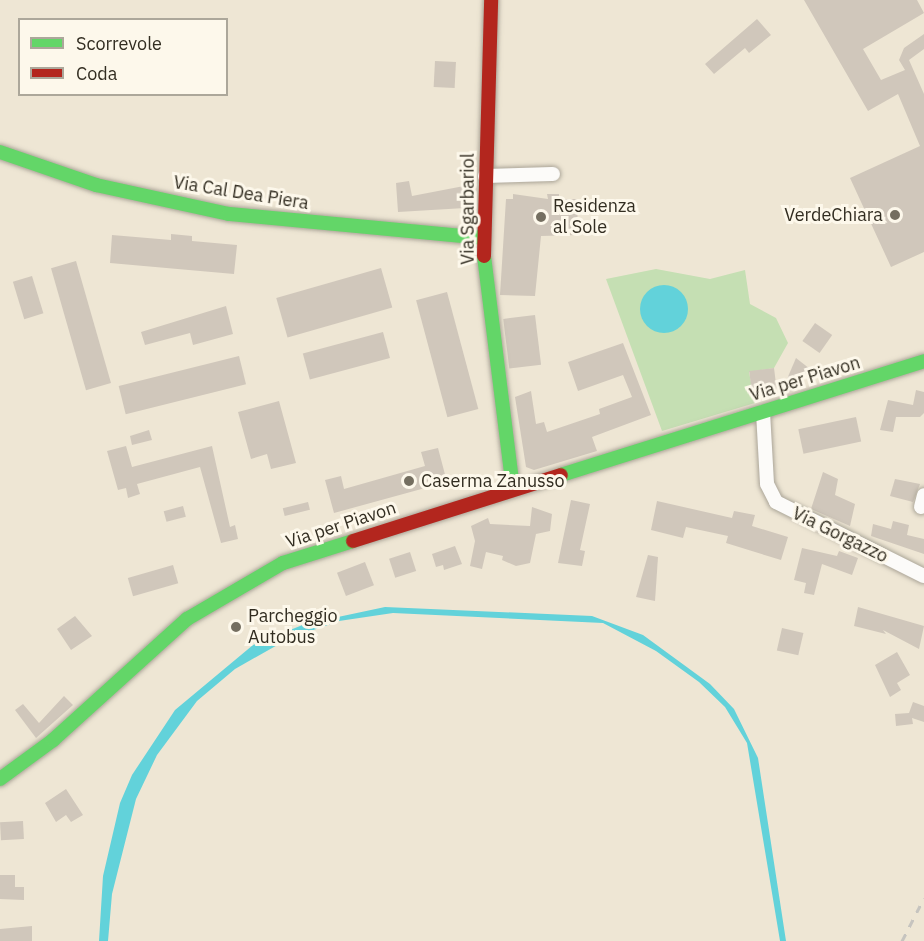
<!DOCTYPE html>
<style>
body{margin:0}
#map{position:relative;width:924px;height:941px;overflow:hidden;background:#eee6d4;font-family:"IBM Plex Sans",sans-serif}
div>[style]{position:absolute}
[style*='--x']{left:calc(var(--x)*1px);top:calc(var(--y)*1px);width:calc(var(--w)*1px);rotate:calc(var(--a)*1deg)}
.green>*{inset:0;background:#c5dfb3}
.water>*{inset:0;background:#62d2da}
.round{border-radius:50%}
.building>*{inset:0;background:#d0c7bb;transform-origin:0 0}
.roads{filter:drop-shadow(0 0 2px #aba598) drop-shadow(0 0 2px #aba598)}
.street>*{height:14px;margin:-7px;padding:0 7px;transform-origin:7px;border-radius:7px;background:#fcfbf9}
.fast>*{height:14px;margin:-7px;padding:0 7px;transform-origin:7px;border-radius:7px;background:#63d668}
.jam>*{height:14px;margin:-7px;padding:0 7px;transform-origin:7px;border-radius:7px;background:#b3261e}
.rail>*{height:3px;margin-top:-1.5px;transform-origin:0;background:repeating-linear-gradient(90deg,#c6c4bf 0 8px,transparent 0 16px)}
.dots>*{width:16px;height:16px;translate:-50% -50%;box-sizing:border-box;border:3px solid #fdf8eb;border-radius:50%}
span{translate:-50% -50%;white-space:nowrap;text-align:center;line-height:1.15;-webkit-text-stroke:6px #fdf8eb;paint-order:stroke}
.street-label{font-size:18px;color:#322d21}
.poi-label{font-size:18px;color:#322d21}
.left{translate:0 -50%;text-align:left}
.right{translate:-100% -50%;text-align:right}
.legend{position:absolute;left:18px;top:18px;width:210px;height:78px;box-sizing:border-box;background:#fdf8eb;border:2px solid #aca79a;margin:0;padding:8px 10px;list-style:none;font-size:18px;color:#322d21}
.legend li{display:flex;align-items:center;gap:12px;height:30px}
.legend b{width:30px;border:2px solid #aca79a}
</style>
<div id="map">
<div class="green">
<div style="clip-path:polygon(656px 269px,710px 279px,745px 270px,750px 304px,776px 318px,788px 343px,774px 368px,749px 372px,755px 403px,662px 431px,606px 279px)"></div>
</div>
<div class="water">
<div class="round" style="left:640px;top:285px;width:48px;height:48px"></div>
<div style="clip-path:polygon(385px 607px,592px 616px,643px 635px,710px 684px,734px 709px,758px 758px,786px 941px,780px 941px,747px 743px,725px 707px,699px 682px,656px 651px,603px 623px,393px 613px,339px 621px,288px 639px,235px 669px,197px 701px,157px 755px,136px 799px,112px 894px,108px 941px,99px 941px,103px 876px,120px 803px,132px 775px,175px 710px,253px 645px,305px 624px)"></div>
</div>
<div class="building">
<div style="clip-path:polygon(804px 0,917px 0,924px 13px,863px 49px,881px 80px,905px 70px,899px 60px,904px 48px,924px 34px,924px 49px,909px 60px,924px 94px,924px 252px,891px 267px,850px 178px,920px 146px,898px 94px,868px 111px)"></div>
<div style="clip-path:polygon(757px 19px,771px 35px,749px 53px,745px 48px,714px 74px,705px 64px)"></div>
<div style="left:435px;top:61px;width:21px;height:26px;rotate:3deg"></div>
<div style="clip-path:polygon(409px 181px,412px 196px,464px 186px,465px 208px,398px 212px,396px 183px)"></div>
<div style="clip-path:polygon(513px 194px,548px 199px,547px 194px,559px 194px,559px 199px,577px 199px,578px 235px,541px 236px,535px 296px,500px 295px,506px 199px,513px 199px)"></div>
<div style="clip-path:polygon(171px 234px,192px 236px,192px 241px,237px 245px,234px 274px,110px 263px,112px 235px,171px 240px)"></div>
<div style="left:76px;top:261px;width:127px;height:26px;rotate:74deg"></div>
<div style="left:381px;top:268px;width:41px;height:109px;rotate:74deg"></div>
<div style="left:32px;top:276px;width:39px;height:20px;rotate:73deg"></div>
<div style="left:447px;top:292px;width:121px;height:32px;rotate:75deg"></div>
<div style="clip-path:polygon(226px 306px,233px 334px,193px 345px,190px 333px,145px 345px,141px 332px)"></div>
<div style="left:535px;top:315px;width:50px;height:32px;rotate:83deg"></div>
<div style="left:815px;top:323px;width:21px;height:22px;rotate:35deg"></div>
<div style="left:383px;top:332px;width:27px;height:83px;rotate:75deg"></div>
<div style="clip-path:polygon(623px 343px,651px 415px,592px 437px,597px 451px,534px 470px,526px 467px,515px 397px,531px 391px,536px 424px,544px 422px,547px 432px,600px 414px,599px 409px,632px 397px,623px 375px,578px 391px,568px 362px)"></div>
<div style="left:239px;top:356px;width:29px;height:124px;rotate:76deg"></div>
<div style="clip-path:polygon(796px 358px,810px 369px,793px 391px,781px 393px)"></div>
<div style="left:774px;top:368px;width:26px;height:25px;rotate:83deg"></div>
<div style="clip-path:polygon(916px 390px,924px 392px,924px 413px,920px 417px,896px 417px,893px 432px,880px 430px,888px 400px,913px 405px)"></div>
<div style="clip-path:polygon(279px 401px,296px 463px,271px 469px,267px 454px,251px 459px,238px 412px)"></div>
<div style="left:856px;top:417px;width:25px;height:59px;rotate:78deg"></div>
<div style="clip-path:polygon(149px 430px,152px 440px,132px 445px,130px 436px)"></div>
<div style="clip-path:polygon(126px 446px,132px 467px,212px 446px,230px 527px,235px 525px,238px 539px,221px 543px,200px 467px,137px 484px,140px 494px,128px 498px,126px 488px,118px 490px,107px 451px)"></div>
<div style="clip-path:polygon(438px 448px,447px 482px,334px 513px,325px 480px,341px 476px,344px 489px,425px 466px,421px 452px)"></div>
<div style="clip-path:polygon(823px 472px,838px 479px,835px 495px,855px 504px,850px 526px,811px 509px)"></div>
<div style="clip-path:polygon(895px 479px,920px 484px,913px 502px,890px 496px)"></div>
<div style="clip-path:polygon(571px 500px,590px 504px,580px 550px,585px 551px,582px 566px,558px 563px)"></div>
<div style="clip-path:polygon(657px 501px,732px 518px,734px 511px,755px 515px,752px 526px,788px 537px,781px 560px,726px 543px,728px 536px,686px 527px,683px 538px,651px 530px)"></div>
<div style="left:308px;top:502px;width:8px;height:26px;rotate:76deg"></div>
<div style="left:183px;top:506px;width:11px;height:20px;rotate:75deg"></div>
<div style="clip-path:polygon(532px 507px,552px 514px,550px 531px,536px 534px,530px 563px,516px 566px,502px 560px,503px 556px,486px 552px,482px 569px,470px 566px,475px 541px,471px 526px,488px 518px,490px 524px,530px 526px)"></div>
<div style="clip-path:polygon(893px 521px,909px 525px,907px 535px,924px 539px,924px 554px,871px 536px,873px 524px,891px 529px)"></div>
<div style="clip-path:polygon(455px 546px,462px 564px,444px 570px,443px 565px,436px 567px,432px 554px)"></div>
<div style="clip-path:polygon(802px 548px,837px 556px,839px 551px,858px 558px,852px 575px,822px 564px,814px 595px,804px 593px,806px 583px,794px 580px)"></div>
<div style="left:410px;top:552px;width:20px;height:22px;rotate:72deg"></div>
<div style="clip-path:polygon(648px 555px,658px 557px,655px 601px,636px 597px)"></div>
<div style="left:365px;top:562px;width:25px;height:30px;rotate:69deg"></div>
<div style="left:173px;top:565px;width:19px;height:47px;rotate:74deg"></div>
<div style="clip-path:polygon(858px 607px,924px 626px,919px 649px,883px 630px,886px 634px,854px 626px)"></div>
<div style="clip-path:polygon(75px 616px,92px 636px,71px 650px,57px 629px)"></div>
<div style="left:782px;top:628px;width:22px;height:23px;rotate:13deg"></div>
<div style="clip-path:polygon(897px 652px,910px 675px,897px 683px,901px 690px,890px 697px,875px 665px)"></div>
<div style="clip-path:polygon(64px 696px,73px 705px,36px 738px,15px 710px,23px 704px,39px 723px)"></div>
<div style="clip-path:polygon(913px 702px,924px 706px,924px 722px,912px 718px,913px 724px,896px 726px,895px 714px,909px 713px)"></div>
<div style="clip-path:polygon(66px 789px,83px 815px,71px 822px,66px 815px,56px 822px,45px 803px)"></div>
<div style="left:23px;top:821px;width:18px;height:23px;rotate:87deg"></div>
<div style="clip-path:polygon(0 875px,15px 875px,15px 887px,24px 887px,24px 900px,0 899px)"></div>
<div style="clip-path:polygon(32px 926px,32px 941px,0 941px,0 929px)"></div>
</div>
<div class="roads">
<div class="street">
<div style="--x:485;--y:176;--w:68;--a:-1.7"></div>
<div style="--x:763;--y:412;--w:72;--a:86.8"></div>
<div style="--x:767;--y:484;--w:20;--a:63"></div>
<div style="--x:776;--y:502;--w:165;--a:26.6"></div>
<div style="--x:921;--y:507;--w:12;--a:-76"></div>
</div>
<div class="fast">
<div style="--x:0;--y:152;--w:102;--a:19"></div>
<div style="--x:96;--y:185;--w:136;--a:12.3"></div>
<div style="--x:229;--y:214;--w:254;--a:5.4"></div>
<div style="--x:484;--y:256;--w:235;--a:82.9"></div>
<div style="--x:561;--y:475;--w:380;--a:-17.4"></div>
<div style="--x:0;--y:779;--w:66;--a:-36.3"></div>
<div style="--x:53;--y:740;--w:181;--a:-42.1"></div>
<div style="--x:187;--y:619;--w:111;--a:-30.3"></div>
<div style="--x:283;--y:563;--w:73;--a:-17.4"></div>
</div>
<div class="jam">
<div style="--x:484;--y:256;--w:256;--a:-88.4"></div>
<div style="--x:353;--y:541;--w:218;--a:-17.6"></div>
</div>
</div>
<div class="rail">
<div style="--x:902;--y:941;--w:48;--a:-62.9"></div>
</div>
<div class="dots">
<div style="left:895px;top:215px;background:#746e60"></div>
<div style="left:541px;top:217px;background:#746e60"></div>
<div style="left:409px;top:481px;background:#746e60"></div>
<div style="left:236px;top:627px;background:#746e60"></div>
</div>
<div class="street-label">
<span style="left:241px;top:193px;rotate:9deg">Via Cal Dea Piera</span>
<span style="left:468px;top:209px;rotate:-90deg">Via Sgarbariol</span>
<span style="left:805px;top:379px;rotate:-17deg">Via per Piavon</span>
<span style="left:341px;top:525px;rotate:-18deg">Via per Piavon</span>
<span style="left:840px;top:535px;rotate:26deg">Via Gorgazzo</span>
</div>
<div class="poi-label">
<span class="left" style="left:553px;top:217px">Residenza<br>al Sole</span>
<span class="right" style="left:883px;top:215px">VerdeChiara</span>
<span class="left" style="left:421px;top:481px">Caserma Zanusso</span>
<span class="left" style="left:248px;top:627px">Parcheggio<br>Autobus</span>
</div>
<ul class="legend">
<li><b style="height:8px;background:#63d668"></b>Scorrevole</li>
<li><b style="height:8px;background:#b3261e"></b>Coda</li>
</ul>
</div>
